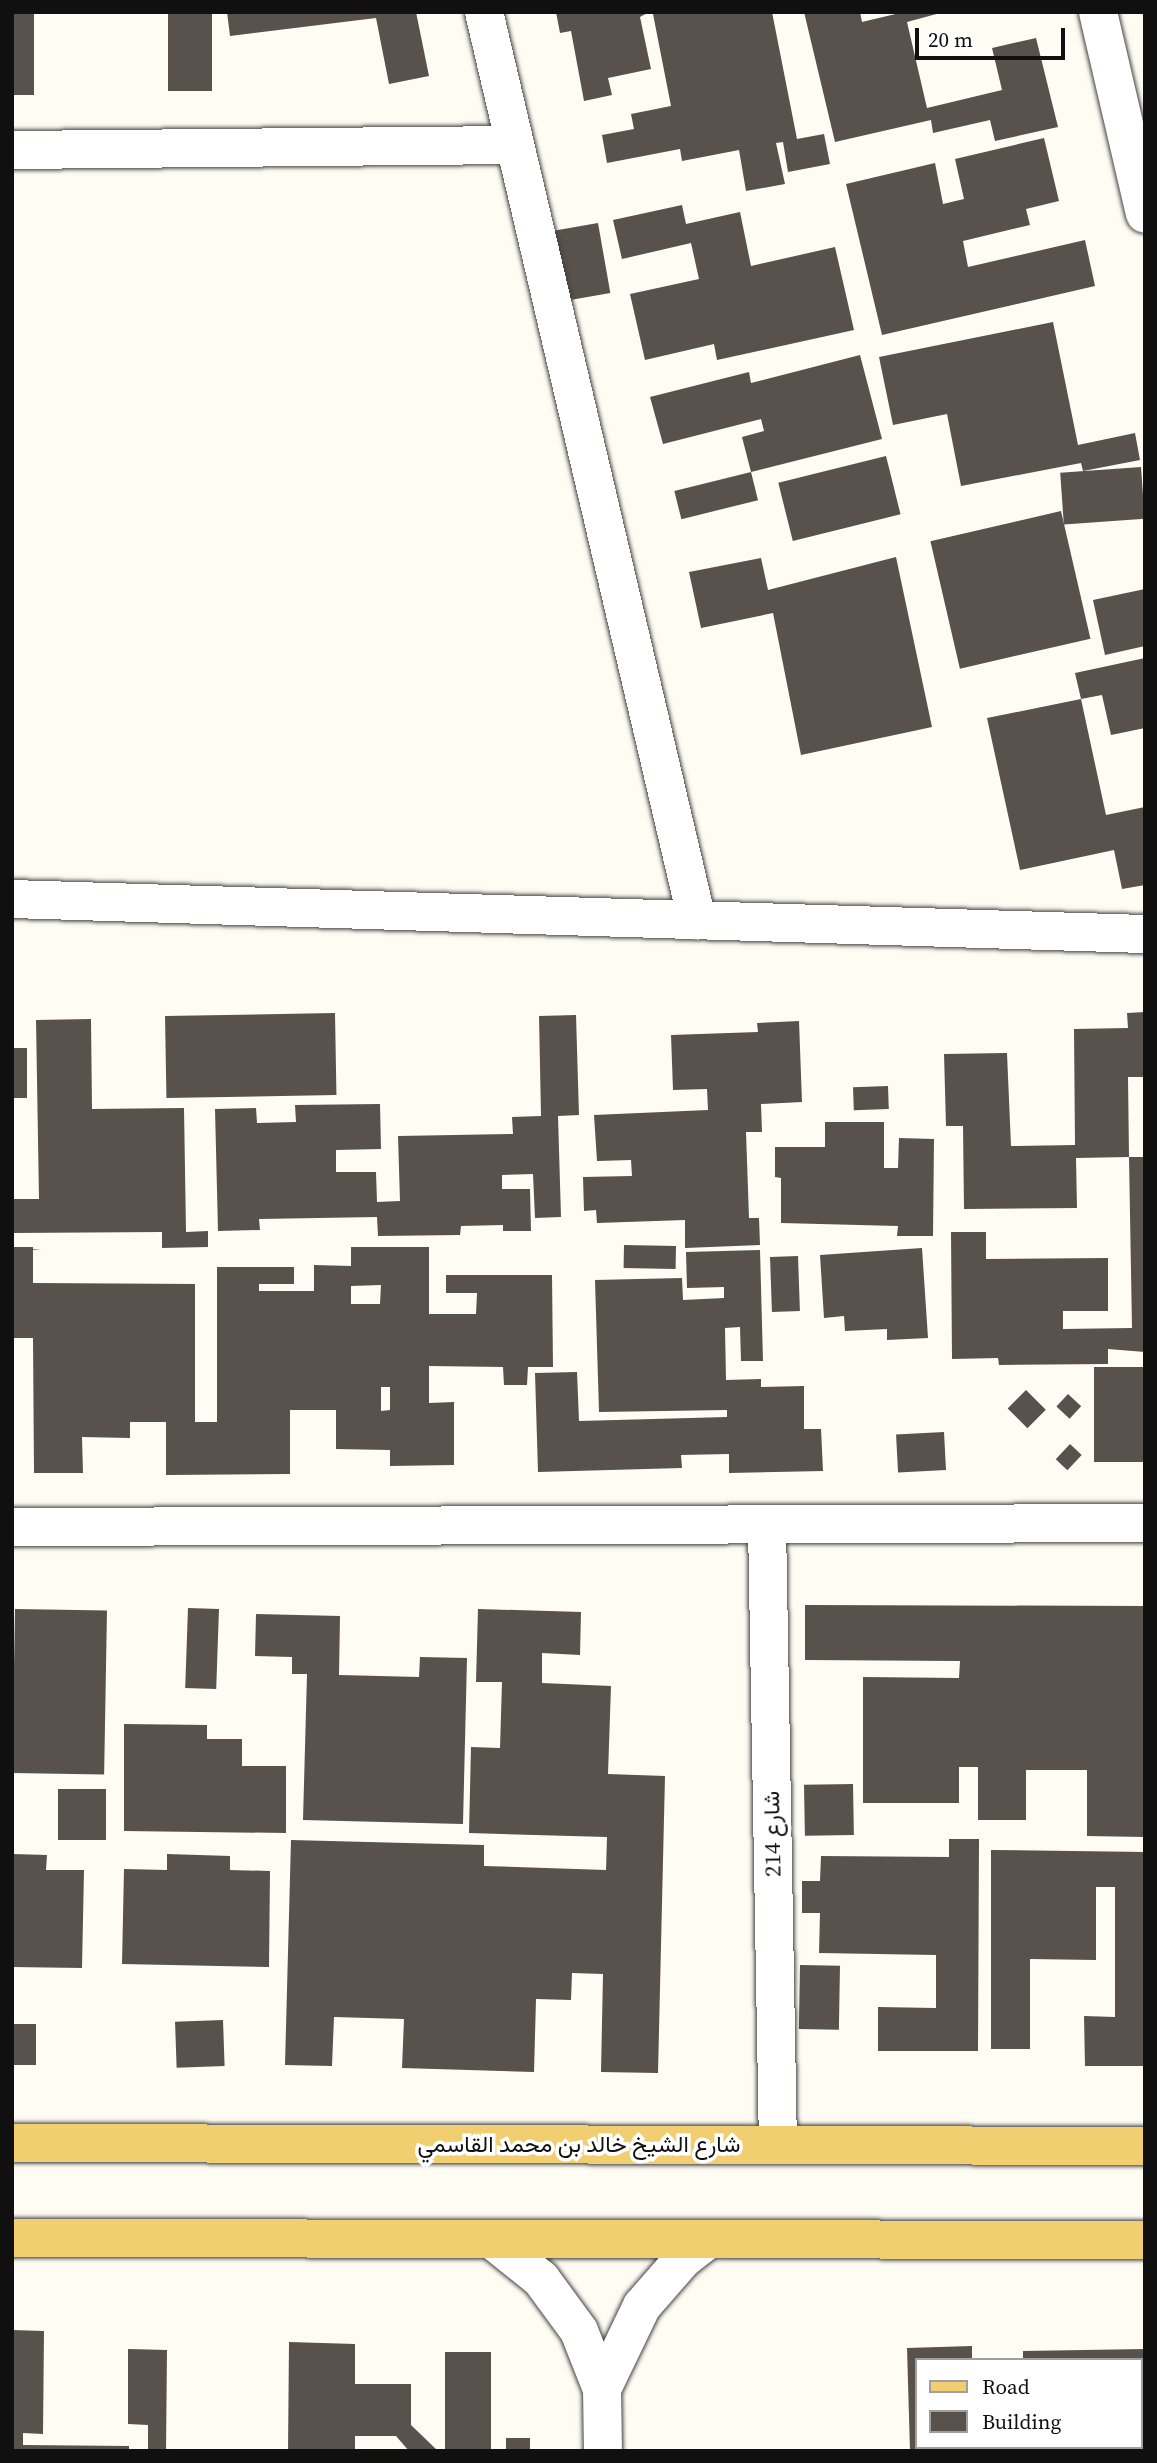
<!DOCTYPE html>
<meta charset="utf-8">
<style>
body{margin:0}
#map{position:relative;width:1157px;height:2463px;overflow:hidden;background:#fefcf3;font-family:"Source Serif 4",Vazirmatn,serif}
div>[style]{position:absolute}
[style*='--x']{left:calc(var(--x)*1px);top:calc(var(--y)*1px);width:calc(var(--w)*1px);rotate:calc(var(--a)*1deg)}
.building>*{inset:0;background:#58514c;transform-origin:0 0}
.roads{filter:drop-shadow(0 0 2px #434343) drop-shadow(0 0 2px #434343)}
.minor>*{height:38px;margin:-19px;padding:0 19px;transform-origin:19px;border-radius:19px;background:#fff}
.major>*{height:38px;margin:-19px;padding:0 19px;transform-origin:19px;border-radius:19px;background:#f1cf70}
span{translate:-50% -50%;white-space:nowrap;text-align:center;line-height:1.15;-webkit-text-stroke:7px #fff;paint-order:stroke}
.street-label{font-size:23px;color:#101010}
.frame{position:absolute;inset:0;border:14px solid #101010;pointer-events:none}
.legend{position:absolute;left:915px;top:2358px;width:228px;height:91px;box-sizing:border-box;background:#fff;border:2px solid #9f9f9f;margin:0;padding:9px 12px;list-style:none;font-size:21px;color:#101010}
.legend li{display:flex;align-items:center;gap:14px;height:35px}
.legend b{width:35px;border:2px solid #9f9f9f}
.scale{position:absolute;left:915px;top:28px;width:150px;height:32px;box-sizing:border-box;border:4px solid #101010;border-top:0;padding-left:9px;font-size:21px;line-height:24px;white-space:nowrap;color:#101010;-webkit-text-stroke:5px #fff;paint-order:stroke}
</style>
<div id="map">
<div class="building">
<div style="left:12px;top:12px;width:22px;height:83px"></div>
<div style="left:168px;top:12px;width:44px;height:79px"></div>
<div style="clip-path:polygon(227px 12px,416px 12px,429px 76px,389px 84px,376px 18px,230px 36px)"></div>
<div style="clip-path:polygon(556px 12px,649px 12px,640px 17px,651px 69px,608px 78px,612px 95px,584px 101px,571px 31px,560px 33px)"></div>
<div style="clip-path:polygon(664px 12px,772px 12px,797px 139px,824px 134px,830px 164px,788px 172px,783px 142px,776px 143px,785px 184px,746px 191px,739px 150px,682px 161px,680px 149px,607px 163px,602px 135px,634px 129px,631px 114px,671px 106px,653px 14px)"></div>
<div style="clip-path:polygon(804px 12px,860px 12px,862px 22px,904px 12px,944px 12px,907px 22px,927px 108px,1002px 90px,992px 48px,1036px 38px,1058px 127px,995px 141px,990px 120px,933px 133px,931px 120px,835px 142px)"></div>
<div style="clip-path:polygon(1044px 138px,1059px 201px,1026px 209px,1030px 225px,963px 241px,968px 267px,1085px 240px,1095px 286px,882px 335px,846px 184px,935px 163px,943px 204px,964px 199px,955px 159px)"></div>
<div style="clip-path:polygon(682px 205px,686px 224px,740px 212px,751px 266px,835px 247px,854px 330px,717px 360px,714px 344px,645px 360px,630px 294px,699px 279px,691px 243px,622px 259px,613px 220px)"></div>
<div style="left:598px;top:223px;width:71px;height:45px;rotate:80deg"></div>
<div style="clip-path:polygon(1053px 322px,1078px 445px,1135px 433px,1140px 460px,1083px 471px,1081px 463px,961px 486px,947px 414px,893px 425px,879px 357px)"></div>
<div style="clip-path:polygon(860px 355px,882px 439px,751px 472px,742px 437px,764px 431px,761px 419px,663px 444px,650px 397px,749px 372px,751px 383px)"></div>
<div style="left:886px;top:456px;width:60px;height:111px;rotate:76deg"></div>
<div style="left:1141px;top:467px;width:52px;height:81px;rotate:86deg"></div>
<div style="left:751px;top:472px;width:29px;height:79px;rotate:76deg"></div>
<div style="left:1061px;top:511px;width:131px;height:134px;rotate:77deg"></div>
<div style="clip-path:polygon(896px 557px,932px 727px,801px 755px,773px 613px,701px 628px,689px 572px,761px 558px,768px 590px)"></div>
<div style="clip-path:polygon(1145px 589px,1145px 646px,1105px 655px,1093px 600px)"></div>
<div style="clip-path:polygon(1145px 658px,1145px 728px,1111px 735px,1102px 695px,1081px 699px,1075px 673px)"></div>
<div style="clip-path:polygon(1081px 699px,1106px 815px,1145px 807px,1145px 885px,1122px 889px,1114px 850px,1020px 870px,987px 718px)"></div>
<div style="clip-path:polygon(1145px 1012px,1145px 1077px,1128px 1077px,1129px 1157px,1076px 1158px,1077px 1208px,964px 1209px,963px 1126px,946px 1126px,944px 1054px,1007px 1053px,1011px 1146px,1075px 1145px,1074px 1029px,1128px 1028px,1127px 1013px)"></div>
<div style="left:335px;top:1013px;width:82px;height:170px;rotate:89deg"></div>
<div style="clip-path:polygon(576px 1015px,579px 1115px,558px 1116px,561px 1217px,535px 1218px,533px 1174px,502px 1175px,502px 1189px,530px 1189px,531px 1231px,503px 1231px,503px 1225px,461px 1226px,460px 1235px,378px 1236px,377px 1217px,259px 1219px,260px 1230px,218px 1231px,215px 1109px,256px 1108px,257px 1123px,296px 1122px,295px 1105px,380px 1104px,381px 1149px,336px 1150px,336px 1172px,376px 1172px,377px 1202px,400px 1201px,398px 1136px,513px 1134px,512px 1117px,541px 1116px,539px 1016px)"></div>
<div style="clip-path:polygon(91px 1019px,92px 1109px,184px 1108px,186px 1232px,208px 1231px,208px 1247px,162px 1248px,162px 1232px,12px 1233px,12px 1199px,39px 1199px,36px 1020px)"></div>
<div style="clip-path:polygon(799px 1021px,802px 1102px,761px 1104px,762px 1132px,746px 1132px,749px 1218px,759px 1218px,760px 1245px,685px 1248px,685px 1220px,597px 1223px,596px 1210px,584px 1211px,583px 1177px,632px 1176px,631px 1160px,597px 1161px,594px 1115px,708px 1110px,707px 1089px,673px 1090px,671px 1035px,758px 1032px,757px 1023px)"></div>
<div style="left:12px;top:1048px;width:15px;height:50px"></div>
<div style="left:888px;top:1086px;width:23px;height:35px;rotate:88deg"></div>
<div style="clip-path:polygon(825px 1122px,884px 1122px,884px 1168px,898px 1168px,899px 1138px,934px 1139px,933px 1236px,897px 1236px,898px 1226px,781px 1223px,781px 1178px,775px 1177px,775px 1147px,825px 1147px)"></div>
<div style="clip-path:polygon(1129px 1157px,1145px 1157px,1145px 1352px,1108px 1349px,1108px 1364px,999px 1365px,998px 1358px,952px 1359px,951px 1232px,986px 1232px,986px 1259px,1108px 1258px,1108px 1311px,1063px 1311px,1063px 1329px,1132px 1328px)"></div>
<div style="left:624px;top:1245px;width:52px;height:23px;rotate:1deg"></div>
<div style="clip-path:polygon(evenodd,12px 1247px,33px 1247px,33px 1283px,195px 1284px,195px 1422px,217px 1422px,217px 1267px,294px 1267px,294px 1284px,259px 1284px,259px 1291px,314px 1291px,314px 1265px,351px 1266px,351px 1247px,429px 1247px,429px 1314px,476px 1314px,477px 1293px,446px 1293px,446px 1275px,552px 1275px,553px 1367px,528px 1367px,527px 1385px,504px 1385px,503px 1367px,429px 1366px,429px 1403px,454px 1402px,454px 1465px,390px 1466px,390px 1450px,336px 1449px,336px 1410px,290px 1410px,290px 1474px,166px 1475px,166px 1422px,130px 1422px,130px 1438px,82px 1437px,83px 1473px,34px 1473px,33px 1338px,12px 1338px,12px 1247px,381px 1285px,380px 1304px,351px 1304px,351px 1286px,381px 1285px,12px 1247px,381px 1387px,390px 1387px,390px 1410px,381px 1411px,381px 1387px)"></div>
<div style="clip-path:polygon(922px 1248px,928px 1338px,887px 1340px,887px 1329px,845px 1331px,844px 1316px,824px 1318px,820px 1255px)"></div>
<div style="clip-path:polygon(760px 1250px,763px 1361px,741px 1361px,740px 1327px,725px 1328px,726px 1380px,761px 1379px,761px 1387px,804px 1386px,804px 1429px,821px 1429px,823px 1471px,729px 1473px,729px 1454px,681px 1455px,682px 1468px,538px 1472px,535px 1373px,577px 1372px,579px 1421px,727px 1417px,727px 1410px,599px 1412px,595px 1280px,682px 1278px,683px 1300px,724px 1298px,724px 1287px,687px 1288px,686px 1252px)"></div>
<div style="left:798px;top:1256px;width:55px;height:28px;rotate:88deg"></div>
<div style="left:1145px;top:1367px;width:95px;height:51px;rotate:90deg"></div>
<div style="left:1026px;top:1390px;width:28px;height:26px;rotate:45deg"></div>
<div style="left:1068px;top:1394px;width:18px;height:17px;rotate:43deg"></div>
<div style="left:944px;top:1432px;width:38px;height:48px;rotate:87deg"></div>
<div style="left:1070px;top:1444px;width:16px;height:21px;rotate:43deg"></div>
<div style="clip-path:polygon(805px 1605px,1145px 1606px,1145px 1837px,1087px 1836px,1087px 1770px,1026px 1770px,1026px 1820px,978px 1820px,978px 1767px,959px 1767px,959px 1803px,863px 1803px,863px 1677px,959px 1678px,960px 1661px,805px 1660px)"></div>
<div style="left:188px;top:1608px;width:31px;height:80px;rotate:2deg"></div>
<div style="left:15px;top:1609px;width:92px;height:164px;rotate:1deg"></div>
<div style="clip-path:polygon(478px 1609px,581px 1612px,580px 1655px,542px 1653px,542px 1683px,611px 1686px,608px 1774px,665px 1776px,658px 2073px,601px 2072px,603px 1974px,572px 1973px,571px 2000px,536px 1999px,534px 2072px,402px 2068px,404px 2019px,334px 2017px,332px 2066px,285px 2065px,291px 1840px,484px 1845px,484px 1866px,606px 1870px,607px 1837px,469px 1833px,471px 1747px,500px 1748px,502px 1682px,476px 1682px)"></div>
<div style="clip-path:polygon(256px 1614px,340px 1616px,339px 1675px,419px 1677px,420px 1657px,467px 1658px,463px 1824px,303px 1820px,307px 1674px,292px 1674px,292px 1657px,255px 1656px)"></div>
<div style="clip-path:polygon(124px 1724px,207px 1725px,207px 1739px,242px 1739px,242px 1766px,286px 1766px,286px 1833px,124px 1831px)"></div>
<div style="left:853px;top:1784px;width:51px;height:49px;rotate:89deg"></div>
<div style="left:58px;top:1789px;width:48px;height:51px"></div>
<div style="clip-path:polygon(949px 1839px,979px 1839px,978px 2051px,878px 2051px,878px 2007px,936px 2008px,936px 1955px,819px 1953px,820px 1913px,802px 1913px,802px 1881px,820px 1881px,821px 1856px,949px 1857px)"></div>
<div style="clip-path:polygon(991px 1850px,1145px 1852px,1145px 2066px,1085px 2066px,1084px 2016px,1115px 2017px,1115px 1887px,1096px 1887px,1096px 1960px,1030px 1959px,1030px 2049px,991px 2049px)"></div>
<div style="clip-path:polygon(12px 1854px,47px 1855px,46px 1870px,84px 1870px,82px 1968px,12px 1967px)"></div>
<div style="clip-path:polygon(167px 1854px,230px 1856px,230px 1870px,270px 1871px,269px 1967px,122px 1964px,124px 1869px,167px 1870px)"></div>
<div style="left:800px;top:1965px;width:40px;height:64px;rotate:1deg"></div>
<div style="left:223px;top:2020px;width:46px;height:48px;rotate:88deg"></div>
<div style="left:12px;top:2024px;width:24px;height:41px"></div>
<div style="clip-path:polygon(12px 2330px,44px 2331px,43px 2434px,23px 2433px,23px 2445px,129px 2446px,129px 2451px,12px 2451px)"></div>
<div style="clip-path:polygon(289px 2342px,355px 2344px,355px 2384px,411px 2384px,411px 2425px,438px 2451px,409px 2451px,396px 2436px,355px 2436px,355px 2451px,288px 2451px)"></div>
<div style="clip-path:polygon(972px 2346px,972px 2360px,917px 2360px,917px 2447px,1141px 2447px,1141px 2360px,1023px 2360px,1023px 2351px,1145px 2349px,1145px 2451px,910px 2451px,907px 2348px)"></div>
<div style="clip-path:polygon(128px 2349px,167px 2350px,166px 2451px,148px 2451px,148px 2425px,128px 2424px)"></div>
<div style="left:445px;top:2352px;width:46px;height:99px"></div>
<div style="left:506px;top:2438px;width:24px;height:13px"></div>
</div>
<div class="roads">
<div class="minor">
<div style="--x:484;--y:12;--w:933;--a:76.8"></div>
<div style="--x:1098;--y:12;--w:207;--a:76.9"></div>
<div style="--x:12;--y:150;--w:503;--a:-0.57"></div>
<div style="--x:12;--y:899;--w:1134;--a:1.77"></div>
<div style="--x:767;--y:1524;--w:621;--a:88.99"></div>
<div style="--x:12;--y:1527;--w:1133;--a:-0.2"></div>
<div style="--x:491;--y:2239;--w:64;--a:38.7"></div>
<div style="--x:541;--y:2279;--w:64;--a:53.8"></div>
<div style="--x:579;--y:2331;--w:62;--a:68.4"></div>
<div style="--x:602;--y:2389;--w:62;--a:89.1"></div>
<div style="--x:602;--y:2389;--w:92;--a:-64.3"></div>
<div style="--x:642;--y:2306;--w:62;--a:-48.9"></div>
<div style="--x:683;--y:2259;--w:31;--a:-38"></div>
</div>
<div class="major">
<div style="--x:12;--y:2143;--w:1133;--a:0.15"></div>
<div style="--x:12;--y:2238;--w:1133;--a:0.1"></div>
</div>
</div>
<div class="street-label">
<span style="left:772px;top:1834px;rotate:-91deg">214 شارع</span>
<span style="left:579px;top:2144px">شارع الشيخ خالد بن محمد القاسمي</span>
</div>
<div class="frame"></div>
<ul class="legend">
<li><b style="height:9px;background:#f1cf70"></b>Road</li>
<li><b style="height:19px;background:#58514c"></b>Building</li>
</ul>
<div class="scale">20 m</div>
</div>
